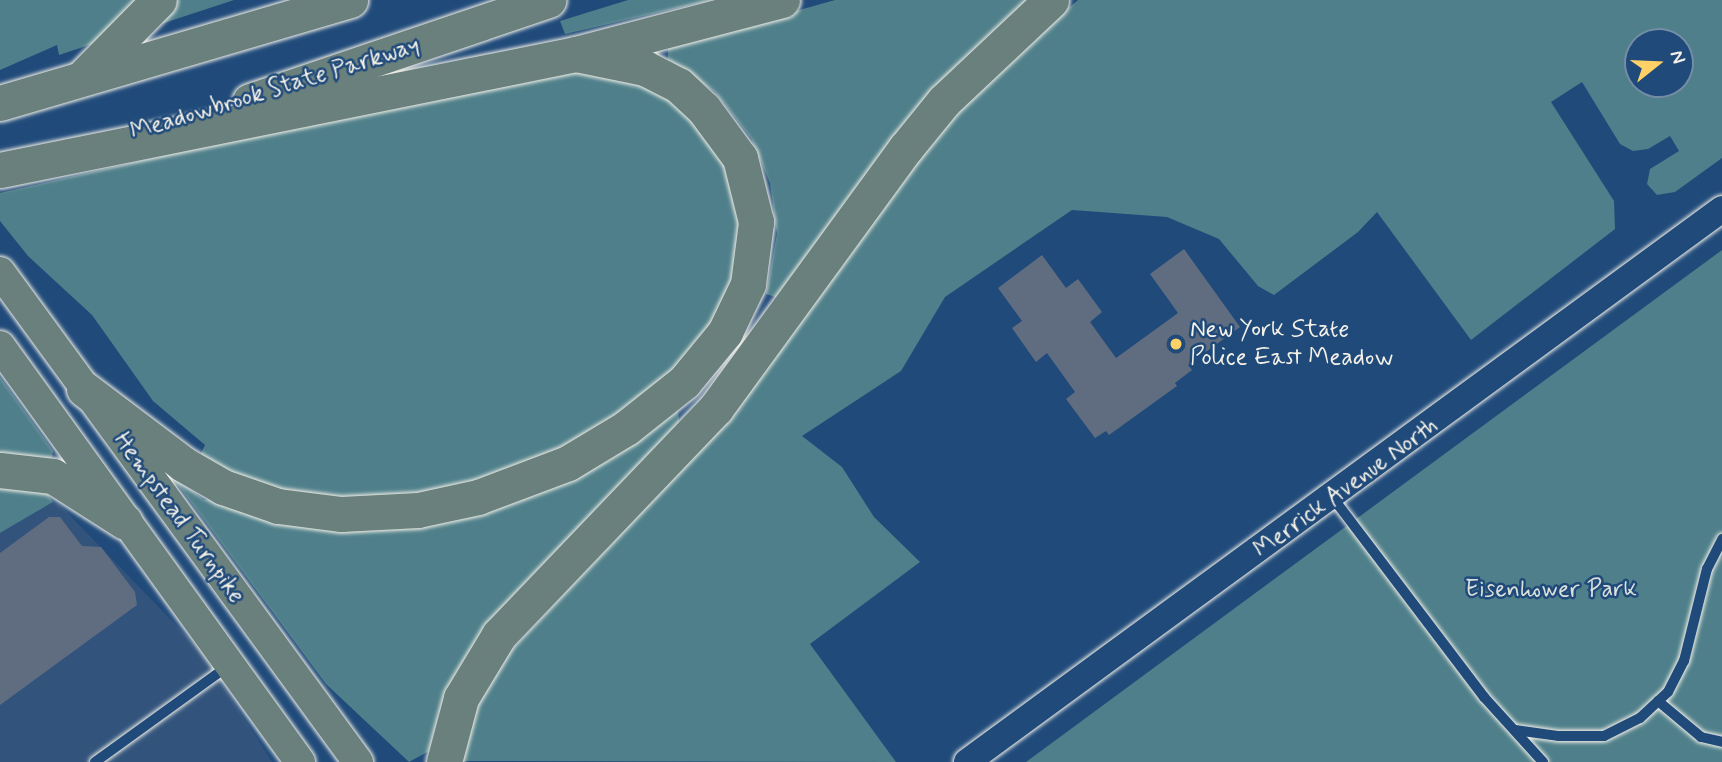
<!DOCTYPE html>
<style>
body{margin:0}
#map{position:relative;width:1722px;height:762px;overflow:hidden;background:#1f4a7a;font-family:Mynerve,sans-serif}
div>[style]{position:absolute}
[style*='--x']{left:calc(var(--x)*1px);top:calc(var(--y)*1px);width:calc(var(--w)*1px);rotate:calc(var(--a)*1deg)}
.built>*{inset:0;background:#32547c}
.green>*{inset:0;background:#4e7f8a}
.building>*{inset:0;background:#606d80}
.roads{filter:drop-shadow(0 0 2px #f4f1e8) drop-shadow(0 0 2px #f4f1e8)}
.lane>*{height:10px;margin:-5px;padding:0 5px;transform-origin:5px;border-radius:5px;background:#1f4a7a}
.secondary>*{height:26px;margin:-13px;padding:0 13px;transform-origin:13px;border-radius:13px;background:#1f4a7a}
.primary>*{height:30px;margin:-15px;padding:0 15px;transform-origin:15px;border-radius:15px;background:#6a807d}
.highway>*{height:35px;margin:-17.5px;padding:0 17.5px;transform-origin:17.5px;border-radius:17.5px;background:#6a807d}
.dots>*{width:19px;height:19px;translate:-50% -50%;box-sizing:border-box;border:4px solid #1f4a7a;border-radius:50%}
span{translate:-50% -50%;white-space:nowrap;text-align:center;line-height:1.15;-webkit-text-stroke:5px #1f4a7a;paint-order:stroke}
.street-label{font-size:24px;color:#f4f1e8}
.poi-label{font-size:24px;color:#f4f1e8}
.left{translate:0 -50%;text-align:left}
.park-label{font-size:24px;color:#dbe0da}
.north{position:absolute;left:1624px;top:28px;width:70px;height:70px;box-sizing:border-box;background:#1f4a7a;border:2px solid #748da6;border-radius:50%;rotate:72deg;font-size:19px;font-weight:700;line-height:28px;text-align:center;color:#f4f1e8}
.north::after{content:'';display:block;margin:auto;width:24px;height:32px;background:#ffd166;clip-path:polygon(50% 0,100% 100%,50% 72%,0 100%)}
</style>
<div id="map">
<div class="built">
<div style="clip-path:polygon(53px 502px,60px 505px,200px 650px,272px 762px,0 762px,0 533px)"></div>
</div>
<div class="green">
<div style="clip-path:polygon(0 0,149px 0,101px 41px,59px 55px,57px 45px,0 70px)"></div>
<div style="clip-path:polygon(177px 0,234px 0,158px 25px)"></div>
<div style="clip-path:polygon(628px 0,712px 0,565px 34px,560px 21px)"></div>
<div style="clip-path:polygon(835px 0,1032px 0,778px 298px,766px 294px,777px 234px,770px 183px,751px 138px,715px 92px,668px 59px,668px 47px)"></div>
<div style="clip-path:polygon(evenodd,1078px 0,1722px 0,1722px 158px,1675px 192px,1657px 195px,1647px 184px,1650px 169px,1679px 151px,1670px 136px,1648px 149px,1633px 151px,1620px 144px,1582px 82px,1551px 102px,1614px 201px,1615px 229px,1471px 340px,1377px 212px,1358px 232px,1274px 295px,1258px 286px,1219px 239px,1167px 217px,1072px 210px,945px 297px,901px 371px,802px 436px,842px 467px,874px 517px,920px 562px,810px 644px,896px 762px,460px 761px,477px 704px,503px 659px,723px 425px,934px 137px,1014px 54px,1078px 0,1638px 42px,1680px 42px,1680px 84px,1638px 84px,1638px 42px)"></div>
<div style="clip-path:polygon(598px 72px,667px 95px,713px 137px,738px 189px,744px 240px,726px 306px,663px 381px,612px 423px,546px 458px,468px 485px,398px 499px,333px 499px,268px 489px,199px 458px,205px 445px,153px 401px,92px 315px,28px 256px,0 221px,0 193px,524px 74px)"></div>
<div style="clip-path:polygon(1722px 250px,1722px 762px,1026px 762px,1216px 622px)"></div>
<div style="clip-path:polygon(0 377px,53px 451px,52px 458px,0 458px)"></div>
<div style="clip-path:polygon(678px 411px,680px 431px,439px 713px,429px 751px,409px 762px,326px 684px,170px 474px,204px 500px,222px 498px,427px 524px,534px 495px,639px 439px)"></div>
<div style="clip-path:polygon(0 482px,46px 492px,53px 502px,0 533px)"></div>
</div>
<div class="building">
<div style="clip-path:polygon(1184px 249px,1240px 327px,1188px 365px,1192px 370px,1175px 383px,1177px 386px,1109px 435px,1106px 431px,1095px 438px,1066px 399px,1075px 392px,1047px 353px,1036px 362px,1012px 328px,1022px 321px,998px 288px,1042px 255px,1066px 288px,1078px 279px,1102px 312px,1090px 322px,1116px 358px,1178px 313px,1150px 274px)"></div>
<div style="clip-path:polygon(49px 517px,60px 517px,82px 546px,101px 547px,135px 592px,137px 605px,0 705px,0 553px)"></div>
</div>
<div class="roads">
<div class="lane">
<div style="--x:1333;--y:498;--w:250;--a:52.8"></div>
<div style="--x:1484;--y:697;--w:88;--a:47.8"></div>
<div style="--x:1658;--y:701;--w:56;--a:39.9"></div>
<div style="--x:1701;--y:737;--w:22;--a:13"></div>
<div style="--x:1515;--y:730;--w:43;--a:7.9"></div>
<div style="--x:1558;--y:736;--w:46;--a:0"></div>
<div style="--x:1604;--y:736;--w:40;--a:-26.6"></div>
<div style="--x:1640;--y:718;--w:38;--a:-43"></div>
<div style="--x:1668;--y:692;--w:35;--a:-63"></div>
<div style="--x:1684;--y:661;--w:95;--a:-76"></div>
<div style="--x:1707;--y:569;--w:34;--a:-63"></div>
<div style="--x:95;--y:762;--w:164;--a:-35.8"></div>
</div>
<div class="secondary">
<div style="--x:967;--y:762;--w:936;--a:-36.22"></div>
</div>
<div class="primary">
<div style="--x:0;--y:272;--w:607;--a:53.85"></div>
<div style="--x:0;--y:346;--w:513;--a:54.2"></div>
</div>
<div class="highway">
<div style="--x:83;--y:77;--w:108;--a:-45.4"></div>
<div style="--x:250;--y:101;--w:315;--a:-18.7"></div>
<div style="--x:0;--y:103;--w:365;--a:-16.4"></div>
<div style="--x:0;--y:170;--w:588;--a:-11.39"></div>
<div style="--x:576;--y:54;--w:213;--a:-14.7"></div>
<div style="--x:84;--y:389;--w:124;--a:37.1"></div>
<div style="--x:183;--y:464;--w:46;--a:29.9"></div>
<div style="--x:223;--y:487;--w:58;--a:19.1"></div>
<div style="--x:278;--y:506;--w:64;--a:7.2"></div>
<div style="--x:341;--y:514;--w:77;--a:-3"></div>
<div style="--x:418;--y:510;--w:61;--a:-12.2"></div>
<div style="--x:478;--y:497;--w:96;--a:-20.7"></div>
<div style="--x:568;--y:463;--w:68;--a:-31.1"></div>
<div style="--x:626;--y:428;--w:74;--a:-38.4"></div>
<div style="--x:684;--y:382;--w:65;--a:-50.6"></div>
<div style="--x:725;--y:332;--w:53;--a:-64.4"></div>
<div style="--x:748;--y:284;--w:63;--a:-82.6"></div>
<div style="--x:756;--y:222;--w:66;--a:-104"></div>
<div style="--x:740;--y:158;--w:61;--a:-126.3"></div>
<div style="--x:704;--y:109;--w:35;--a:-137"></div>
<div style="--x:678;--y:85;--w:37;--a:-153"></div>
<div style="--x:645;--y:68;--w:70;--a:-168.5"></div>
<div style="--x:0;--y:470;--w:53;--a:6.5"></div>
<div style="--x:53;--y:476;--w:85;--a:32.6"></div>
<div style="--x:444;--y:762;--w:66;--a:-75.1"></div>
<div style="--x:461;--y:698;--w:74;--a:-58.9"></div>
<div style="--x:499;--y:635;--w:314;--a:-46.3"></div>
<div style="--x:716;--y:408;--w:321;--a:-53.9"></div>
<div style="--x:905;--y:149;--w:62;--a:-50.9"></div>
<div style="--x:944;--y:101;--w:147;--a:-43.3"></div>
</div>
</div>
<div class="dots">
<div style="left:1176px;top:344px;background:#ffd166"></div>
</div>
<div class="street-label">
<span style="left:275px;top:89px;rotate:-17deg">Meadowbrook State Parkway</span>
<span style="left:1346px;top:488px;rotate:-36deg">Merrick Avenue North</span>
<span style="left:179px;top:518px;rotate:54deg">Hempstead Turnpike</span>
</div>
<div class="poi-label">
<span class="left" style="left:1190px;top:344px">New York State<br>Police East Meadow</span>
</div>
<div class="park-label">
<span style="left:1551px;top:590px">Eisenhower Park</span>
</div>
<div class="north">N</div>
</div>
